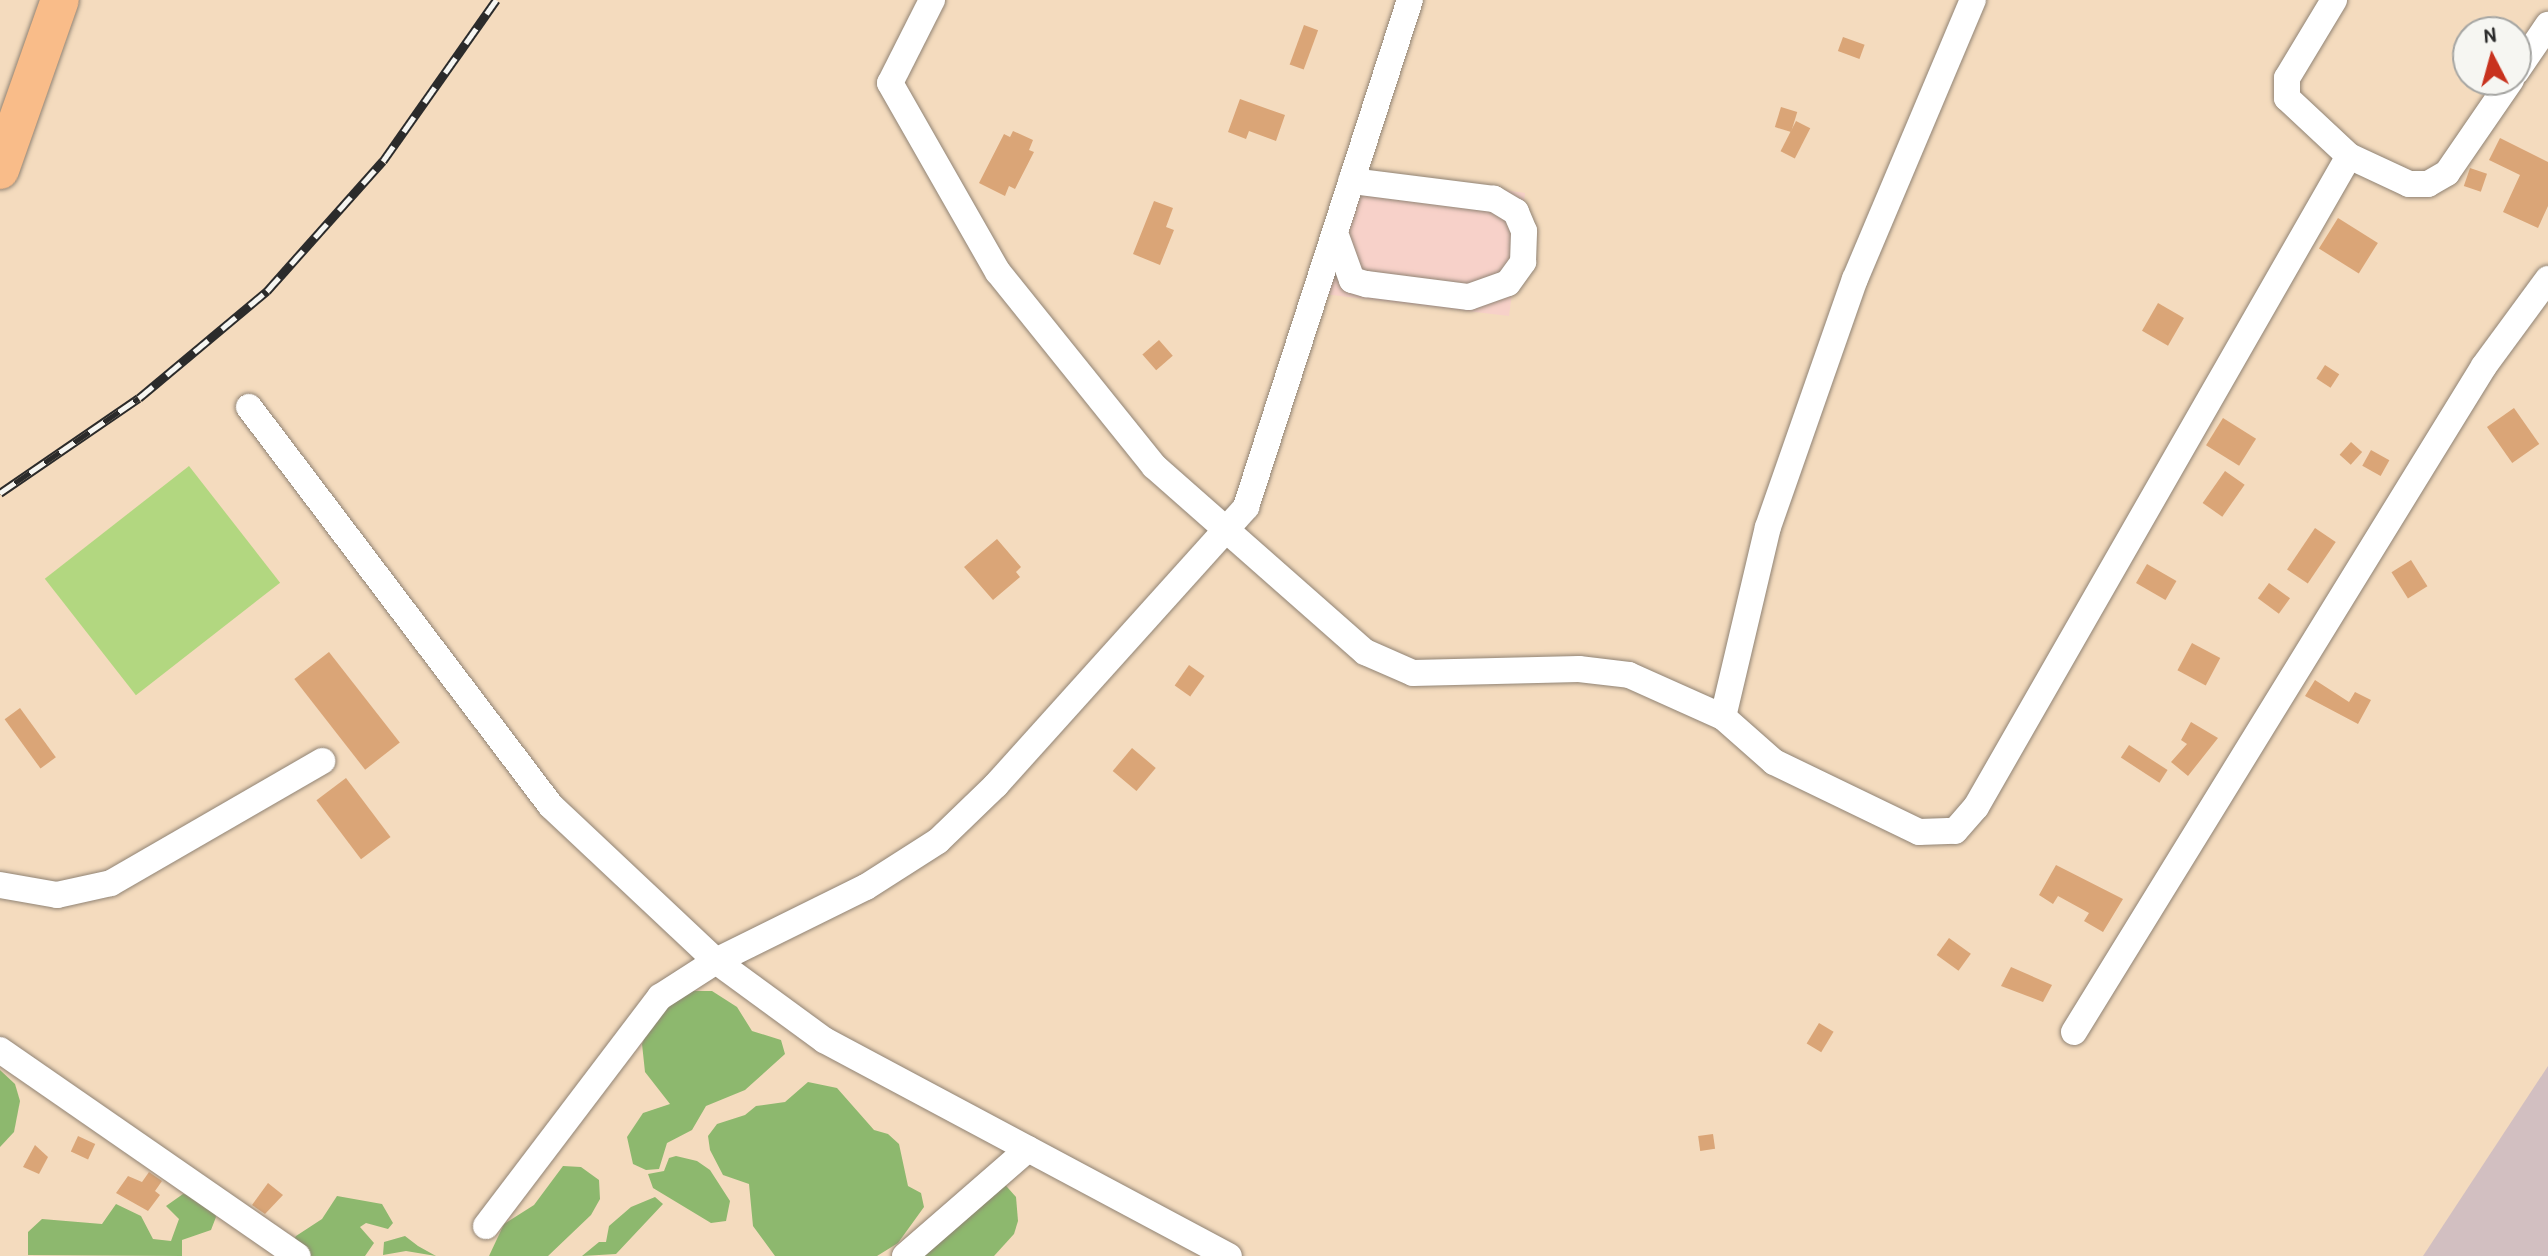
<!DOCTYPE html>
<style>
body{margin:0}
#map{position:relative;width:2548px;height:1256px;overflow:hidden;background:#f4dbbe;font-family:"Patrick Hand",sans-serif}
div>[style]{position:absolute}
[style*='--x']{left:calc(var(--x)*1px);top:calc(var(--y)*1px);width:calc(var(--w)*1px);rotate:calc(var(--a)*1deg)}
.built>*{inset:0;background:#f7d1c9}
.industrial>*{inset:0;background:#d2bfc1}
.green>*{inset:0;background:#b2d780;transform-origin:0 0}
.forest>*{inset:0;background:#8db86e}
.building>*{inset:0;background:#daa577;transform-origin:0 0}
.roads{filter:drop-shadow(0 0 2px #908374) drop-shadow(0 0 2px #908374)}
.minor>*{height:26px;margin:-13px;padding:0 13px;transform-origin:13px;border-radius:13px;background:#fff}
.highway>*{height:38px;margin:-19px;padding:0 19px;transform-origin:19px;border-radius:19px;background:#f9bc89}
.rail>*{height:9px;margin-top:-4.5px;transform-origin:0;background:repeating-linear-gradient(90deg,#f6f6f2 0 18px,#2b2b2b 0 36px);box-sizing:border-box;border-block:2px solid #2b2b2b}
span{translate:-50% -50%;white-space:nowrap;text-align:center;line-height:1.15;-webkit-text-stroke:6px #f6f6f2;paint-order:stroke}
.north{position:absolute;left:2452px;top:16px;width:80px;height:80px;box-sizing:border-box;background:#f6f6f2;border:2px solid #a5a5a2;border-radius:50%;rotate:354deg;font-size:22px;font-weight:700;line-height:32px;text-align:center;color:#2b2b2b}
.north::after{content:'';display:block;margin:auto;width:28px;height:36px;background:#c8321e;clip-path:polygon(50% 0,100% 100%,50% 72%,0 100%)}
</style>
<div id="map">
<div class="built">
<div style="clip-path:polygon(1358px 169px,1525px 193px,1509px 316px,1315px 293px)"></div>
</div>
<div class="industrial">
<div style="clip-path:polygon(2548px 1066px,2548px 1256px,2423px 1256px)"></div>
</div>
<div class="green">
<div style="left:189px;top:466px;width:148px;height:183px;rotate:52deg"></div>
</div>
<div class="forest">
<div style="clip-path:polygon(683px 991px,712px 991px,737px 1007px,752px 1031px,781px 1040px,785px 1054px,745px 1090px,706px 1106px,692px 1130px,667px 1143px,659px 1169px,646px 1170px,633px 1164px,627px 1137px,643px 1113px,670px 1104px,645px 1072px,642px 1044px,660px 1005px)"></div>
<div style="clip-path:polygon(0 1070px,15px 1084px,20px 1101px,14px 1132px,0 1147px)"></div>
<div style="clip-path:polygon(808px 1082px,837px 1088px,874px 1130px,888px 1134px,899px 1144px,908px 1186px,921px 1193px,924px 1207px,898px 1243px,877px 1256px,775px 1256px,753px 1226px,749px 1184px,723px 1175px,710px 1150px,708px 1136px,717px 1124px,745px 1115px,756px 1106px,785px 1102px)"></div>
<div style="clip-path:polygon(676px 1156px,697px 1161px,710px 1170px,730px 1201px,726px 1221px,711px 1223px,653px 1188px,648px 1174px,664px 1171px,669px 1158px)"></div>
<div style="clip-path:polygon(563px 1166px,581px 1167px,599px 1180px,600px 1199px,591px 1215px,548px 1256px,489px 1256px,504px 1224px,534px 1205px)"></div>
<div style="clip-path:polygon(1000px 1179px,1016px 1197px,1018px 1221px,1014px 1234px,994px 1256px,903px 1256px)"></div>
<div style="clip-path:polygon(183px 1194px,194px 1195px,213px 1208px,216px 1217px,211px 1230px,182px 1240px,182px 1256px,28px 1255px,28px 1232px,42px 1219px,102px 1224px,116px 1204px,141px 1216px,153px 1239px,171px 1241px,179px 1219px,166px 1206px)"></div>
<div style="clip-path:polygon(337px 1196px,382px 1204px,393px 1223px,388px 1229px,366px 1223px,360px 1227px,374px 1243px,365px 1256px,283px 1256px,296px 1236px,322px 1219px)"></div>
<div style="clip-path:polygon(655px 1197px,663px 1204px,616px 1254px,582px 1256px,599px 1242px,606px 1242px,609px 1226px,631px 1207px)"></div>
<div style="clip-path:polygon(405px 1236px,418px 1246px,436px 1256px,406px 1251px,383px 1255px,384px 1242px)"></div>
</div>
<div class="building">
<div style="left:1304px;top:25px;width:15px;height:42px;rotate:20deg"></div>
<div style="left:1843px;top:37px;width:23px;height:15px;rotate:20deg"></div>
<div style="clip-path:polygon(1240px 99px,1285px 115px,1276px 141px,1249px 131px,1246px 139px,1228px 132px)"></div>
<div style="left:1781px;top:107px;width:17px;height:21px;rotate:17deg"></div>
<div style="left:1796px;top:121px;width:16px;height:34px;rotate:27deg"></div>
<div style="clip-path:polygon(1013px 131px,1033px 140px,1029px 150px,1034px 152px,1015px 189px,1009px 186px,1005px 196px,979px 183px,1004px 134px,1010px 137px)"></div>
<div style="clip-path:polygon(2500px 138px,2548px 162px,2548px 206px,2538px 228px,2503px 212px,2520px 175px,2489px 160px)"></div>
<div style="left:2470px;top:168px;width:18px;height:19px;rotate:19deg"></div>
<div style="clip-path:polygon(1154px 201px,1173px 208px,1166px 227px,1174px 230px,1160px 265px,1133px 254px)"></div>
<div style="left:2338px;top:218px;width:47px;height:36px;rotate:32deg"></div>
<div style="left:2158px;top:303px;width:30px;height:32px;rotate:30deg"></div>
<div style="left:1159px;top:340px;width:21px;height:22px;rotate:49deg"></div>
<div style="left:2325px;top:365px;width:17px;height:16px;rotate:33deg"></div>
<div style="left:2514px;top:408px;width:44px;height:33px;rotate:55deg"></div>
<div style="left:2223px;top:418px;width:39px;height:32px;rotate:32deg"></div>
<div style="left:2351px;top:442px;width:15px;height:17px;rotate:42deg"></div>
<div style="left:2371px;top:450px;width:21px;height:18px;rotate:29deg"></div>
<div style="left:2225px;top:471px;width:24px;height:39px;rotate:35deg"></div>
<div style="left:2315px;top:528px;width:25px;height:50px;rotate:34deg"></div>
<div style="clip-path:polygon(997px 539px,1021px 567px,1016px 572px,1020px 577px,993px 600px,964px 567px)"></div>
<div style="left:2411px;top:560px;width:31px;height:23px;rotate:58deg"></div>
<div style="left:2147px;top:564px;width:34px;height:22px;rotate:30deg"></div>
<div style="left:2269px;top:583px;width:26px;height:19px;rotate:36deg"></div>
<div style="left:2192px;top:643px;width:32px;height:31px;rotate:28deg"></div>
<div style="left:329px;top:652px;width:115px;height:44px;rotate:52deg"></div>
<div style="left:1189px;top:665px;width:19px;height:25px;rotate:35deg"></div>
<div style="clip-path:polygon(2315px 680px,2349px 702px,2355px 692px,2371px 700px,2358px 724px,2305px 696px)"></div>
<div style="left:20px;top:708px;width:61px;height:19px;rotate:54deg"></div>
<div style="clip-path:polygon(2191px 722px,2218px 738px,2188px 776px,2171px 762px,2187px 744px,2181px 740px)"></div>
<div style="left:2129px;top:745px;width:46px;height:15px;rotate:33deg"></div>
<div style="left:1132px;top:748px;width:31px;height:30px;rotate:40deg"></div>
<div style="left:346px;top:778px;width:74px;height:37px;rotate:53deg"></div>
<div style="clip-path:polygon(2056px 865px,2123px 899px,2103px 932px,2084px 921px,2089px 913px,2058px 896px,2053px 904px,2039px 895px)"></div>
<div style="left:1949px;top:938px;width:27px;height:21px;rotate:36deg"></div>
<div style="clip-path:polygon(2011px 967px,2052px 985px,2043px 1002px,2001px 986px)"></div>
<div style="left:1819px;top:1023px;width:17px;height:24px;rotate:31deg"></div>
<div style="left:1713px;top:1134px;width:15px;height:15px;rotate:82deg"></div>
<div style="left:78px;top:1136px;width:19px;height:17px;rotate:25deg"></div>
<div style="clip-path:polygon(35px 1145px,48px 1157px,39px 1174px,23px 1167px)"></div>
<div style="clip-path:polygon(149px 1172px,162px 1181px,155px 1191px,160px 1195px,148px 1211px,116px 1193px,128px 1176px,142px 1182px)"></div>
<div style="clip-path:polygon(268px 1183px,283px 1195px,265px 1214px,252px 1205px)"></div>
</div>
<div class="roads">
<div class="minor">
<div style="--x:932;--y:0;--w:93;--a:116.8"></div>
<div style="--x:890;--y:83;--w:218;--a:60.3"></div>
<div style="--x:998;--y:272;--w:249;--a:51.2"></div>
<div style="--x:1154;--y:466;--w:281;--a:41.4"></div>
<div style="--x:1365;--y:652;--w:52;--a:23.6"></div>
<div style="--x:1413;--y:673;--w:166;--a:-1.4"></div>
<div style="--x:1579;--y:669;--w:50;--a:6.8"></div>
<div style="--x:1629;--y:675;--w:103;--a:24.1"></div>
<div style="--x:1723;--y:717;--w:68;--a:41.4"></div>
<div style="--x:1774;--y:762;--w:161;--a:25.8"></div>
<div style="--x:1919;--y:832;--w:36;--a:-2"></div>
<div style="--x:1955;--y:831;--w:32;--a:-49"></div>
<div style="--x:1976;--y:807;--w:750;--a:-60.19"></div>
<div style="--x:2334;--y:0;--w:91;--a:121.1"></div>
<div style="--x:2287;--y:78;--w:20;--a:90"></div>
<div style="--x:2287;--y:98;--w:85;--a:43.1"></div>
<div style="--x:2349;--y:156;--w:66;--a:25"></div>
<div style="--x:2409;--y:184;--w:19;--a:0"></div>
<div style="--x:2428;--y:184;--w:22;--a:-30"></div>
<div style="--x:2447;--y:173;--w:113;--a:-55.5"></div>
<div style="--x:2516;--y:72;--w:57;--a:-55.8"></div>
<div style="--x:1335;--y:233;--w:50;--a:70.1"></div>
<div style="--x:1352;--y:280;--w:15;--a:16"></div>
<div style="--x:1366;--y:284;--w:104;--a:7.2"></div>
<div style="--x:1469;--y:297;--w:41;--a:-19.7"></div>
<div style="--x:1508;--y:283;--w:26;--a:-54"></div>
<div style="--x:1523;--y:262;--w:31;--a:-88"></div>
<div style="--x:1524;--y:231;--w:21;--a:-113"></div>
<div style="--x:1516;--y:212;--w:26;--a:-149"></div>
<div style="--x:1494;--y:199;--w:144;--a:-172.8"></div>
<div style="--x:249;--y:407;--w:500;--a:52.88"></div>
<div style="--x:551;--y:806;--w:226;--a:43.2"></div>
<div style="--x:716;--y:961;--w:134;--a:36.2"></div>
<div style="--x:824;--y:1040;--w:459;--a:28.1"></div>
<div style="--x:1723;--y:717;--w:195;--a:-76.7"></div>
<div style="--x:1768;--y:527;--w:263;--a:-70.7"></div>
<div style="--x:1855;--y:279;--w:303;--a:-67.1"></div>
<div style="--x:0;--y:885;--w:58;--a:10"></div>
<div style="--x:57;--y:895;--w:55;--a:-12.5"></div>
<div style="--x:111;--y:883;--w:244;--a:-30"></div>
<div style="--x:2074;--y:1032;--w:782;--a:-58.38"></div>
<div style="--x:2484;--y:366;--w:108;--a:-53.7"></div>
<div style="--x:0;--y:1050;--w:362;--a:34.7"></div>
<div style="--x:486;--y:1226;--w:288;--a:-52.8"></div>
<div style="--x:660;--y:997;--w:67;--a:-32.7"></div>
<div style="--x:716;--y:961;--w:167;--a:-26.3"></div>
<div style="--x:866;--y:887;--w:85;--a:-32.6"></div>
<div style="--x:938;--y:841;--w:81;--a:-44"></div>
<div style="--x:996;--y:785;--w:374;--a:-48"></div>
<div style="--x:1246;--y:507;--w:533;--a:-72.08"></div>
<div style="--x:905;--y:1256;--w:163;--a:-41"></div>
</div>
<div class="highway">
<div style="--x:0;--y:170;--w:180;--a:-70.6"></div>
</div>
</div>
<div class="rail">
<div style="--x:0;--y:493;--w:168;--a:-34.4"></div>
<div style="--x:139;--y:398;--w:167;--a:-39.9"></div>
<div style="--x:267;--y:291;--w:174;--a:-48.3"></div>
<div style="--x:383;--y:161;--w:197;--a:-54.9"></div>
</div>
<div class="north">N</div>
</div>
